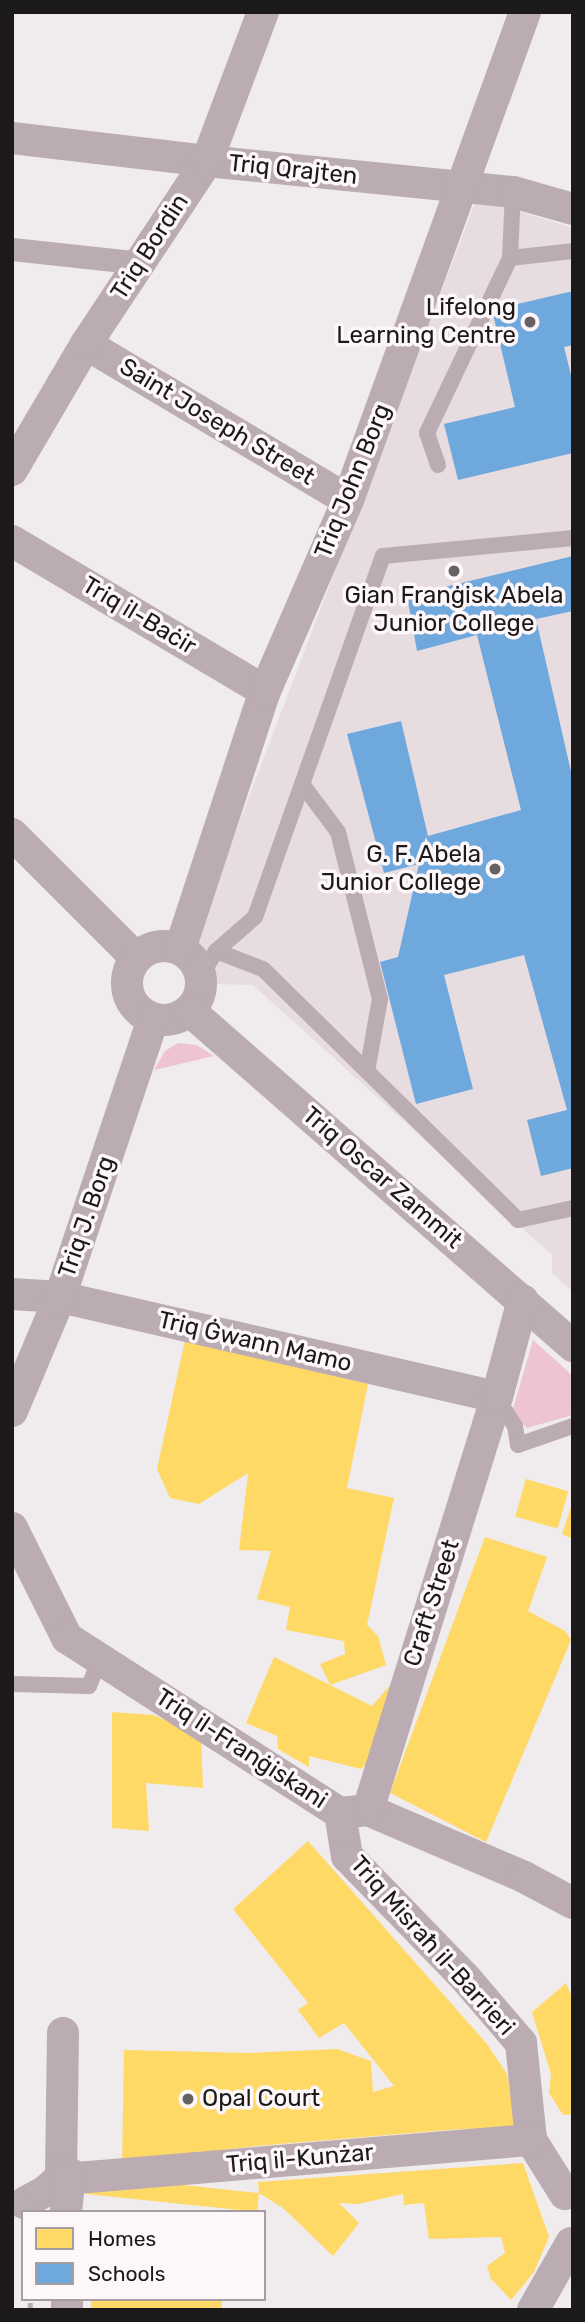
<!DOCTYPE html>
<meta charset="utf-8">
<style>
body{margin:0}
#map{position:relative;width:585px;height:2322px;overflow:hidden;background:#f0ebed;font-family:Rubik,sans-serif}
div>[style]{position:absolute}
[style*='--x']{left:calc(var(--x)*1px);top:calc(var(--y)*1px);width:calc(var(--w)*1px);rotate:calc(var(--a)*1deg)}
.built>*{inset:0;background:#e7dce0}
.green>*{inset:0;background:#eec4d5}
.homes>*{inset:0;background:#ffd966;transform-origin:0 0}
.schools>*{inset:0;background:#6fa8dc}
.path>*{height:4.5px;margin-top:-2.25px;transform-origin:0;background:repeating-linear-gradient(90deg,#b8afb2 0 7px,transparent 0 10.5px)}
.service>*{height:16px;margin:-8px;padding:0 8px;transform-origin:8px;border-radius:8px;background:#baacb2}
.pedestrian>*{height:23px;margin:-11.5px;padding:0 11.5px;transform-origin:11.5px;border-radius:11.5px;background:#baacb2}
.minor>*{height:32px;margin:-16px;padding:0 16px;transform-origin:16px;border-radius:16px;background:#baacb2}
.minor>.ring{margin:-16px;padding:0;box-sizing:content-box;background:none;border:32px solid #baacb2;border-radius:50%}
.dots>*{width:19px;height:19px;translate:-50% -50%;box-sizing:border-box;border:4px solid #fef7f9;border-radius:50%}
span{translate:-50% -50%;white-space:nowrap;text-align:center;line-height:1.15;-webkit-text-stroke:7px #fef7f9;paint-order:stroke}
.street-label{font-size:24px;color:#1c191a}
.poi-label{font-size:24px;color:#1c191a}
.right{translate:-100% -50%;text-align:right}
.left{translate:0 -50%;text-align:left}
.frame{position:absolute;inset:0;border:14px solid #1c191a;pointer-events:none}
.legend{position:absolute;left:21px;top:2210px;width:245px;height:91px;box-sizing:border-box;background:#fef7f9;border:2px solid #a49ea0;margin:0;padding:9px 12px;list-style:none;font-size:21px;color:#1c191a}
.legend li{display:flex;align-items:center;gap:14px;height:35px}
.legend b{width:35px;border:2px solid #a49ea0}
</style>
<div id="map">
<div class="built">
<div style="clip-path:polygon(477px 198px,573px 228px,573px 1292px,552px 1273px,552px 1255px,253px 985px,213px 984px,193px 944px)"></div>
</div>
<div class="green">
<div style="clip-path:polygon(178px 1043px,197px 1045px,214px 1056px,154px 1070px,165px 1051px)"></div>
<div style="clip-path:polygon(533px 1340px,573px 1376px,573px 1415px,527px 1428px,512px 1412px)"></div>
</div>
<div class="homes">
<div style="clip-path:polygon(185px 1340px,368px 1384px,347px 1488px,394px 1498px,367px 1625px,378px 1636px,386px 1665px,330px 1685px,372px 1706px,392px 1683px,368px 1762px,361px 1769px,309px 1756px,309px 1767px,278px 1749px,277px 1736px,246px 1723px,274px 1657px,330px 1685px,320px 1664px,345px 1654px,344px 1641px,286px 1630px,290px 1607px,257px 1599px,271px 1551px,239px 1550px,248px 1473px,199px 1504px,170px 1498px,157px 1469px)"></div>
<div style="left:526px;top:1479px;width:44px;height:39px;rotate:16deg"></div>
<div style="clip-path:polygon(572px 1504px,573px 1504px,573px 1539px,562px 1534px)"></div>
<div style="clip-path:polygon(485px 1537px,547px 1557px,528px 1611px,565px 1631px,571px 1640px,486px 1842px,390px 1793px)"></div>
<div style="clip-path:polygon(112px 1712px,153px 1715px,201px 1734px,203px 1788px,146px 1783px,149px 1831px,112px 1828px)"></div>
<div style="clip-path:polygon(308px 1841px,487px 2044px,507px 2074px,517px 2129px,460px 2129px,256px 2146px,122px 2163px,124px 2050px,249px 2053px,337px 2049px,371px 2061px,373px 2092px,394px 2086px,344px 2023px,319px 2038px,298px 2010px,308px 2003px,233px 1909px)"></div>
<div style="clip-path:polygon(566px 1983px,573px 2000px,573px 2114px,563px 2115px,549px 2093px,551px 2074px,532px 2012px)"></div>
<div style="clip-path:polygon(523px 2163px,549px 2237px,534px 2272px,511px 2300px,491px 2279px,487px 2266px,505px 2253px,501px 2237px,429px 2239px,424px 2203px,404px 2205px,403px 2194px,358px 2204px,339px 2203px,359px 2223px,333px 2256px,283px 2208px,259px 2193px,258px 2182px)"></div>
<div style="left:259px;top:2193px;width:19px;height:172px;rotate:96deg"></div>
<div style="left:91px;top:2299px;width:131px;height:11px"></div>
</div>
<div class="schools">
<div style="clip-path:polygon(573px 291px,573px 345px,564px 347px,573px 383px,573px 453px,458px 480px,444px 424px,515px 407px,492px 310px)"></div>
<div style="clip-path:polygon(573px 556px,573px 611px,536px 619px,573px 780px,573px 1168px,541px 1176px,527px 1120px,567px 1110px,524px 955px,444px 975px,473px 1089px,416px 1104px,380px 962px,398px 957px,419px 864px,384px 873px,347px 734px,401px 721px,428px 836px,521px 810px,477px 635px,417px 651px,407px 596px)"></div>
</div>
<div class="path">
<div style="--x:30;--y:2310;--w:11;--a:-90"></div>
</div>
<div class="service">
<div style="--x:510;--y:258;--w:63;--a:-6.3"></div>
<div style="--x:438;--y:465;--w:34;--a:-109"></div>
<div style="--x:427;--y:433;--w:194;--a:-64.6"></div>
<div style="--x:510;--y:258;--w:66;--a:-87.4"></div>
<div style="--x:302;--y:784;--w:60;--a:53.1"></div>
<div style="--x:338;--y:832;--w:172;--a:75.9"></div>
<div style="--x:380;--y:999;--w:73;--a:100.2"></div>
<div style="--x:216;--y:951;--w:50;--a:21"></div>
<div style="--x:263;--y:969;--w:358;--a:44.5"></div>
<div style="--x:518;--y:1220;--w:56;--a:-12.3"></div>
<div style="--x:201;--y:976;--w:29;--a:-59"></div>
<div style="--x:216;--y:951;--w:52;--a:-41.1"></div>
<div style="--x:255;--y:917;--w:383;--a:-70.5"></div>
<div style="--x:383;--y:556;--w:191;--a:-5.4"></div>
<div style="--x:498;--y:1399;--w:32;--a:58"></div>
<div style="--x:515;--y:1426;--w:19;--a:81"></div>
<div style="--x:518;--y:1445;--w:58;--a:-19.1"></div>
<div style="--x:12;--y:1684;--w:77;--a:1.5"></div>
<div style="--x:89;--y:1686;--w:29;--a:-68"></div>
</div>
<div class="pedestrian">
<div style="--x:12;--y:249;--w:130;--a:6.2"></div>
</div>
<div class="minor">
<div style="--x:12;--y:138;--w:196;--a:6.7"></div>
<div style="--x:207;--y:161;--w:308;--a:5.8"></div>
<div style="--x:513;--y:192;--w:62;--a:15.8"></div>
<div style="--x:86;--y:344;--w:305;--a:30.8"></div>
<div style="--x:12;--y:470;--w:146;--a:-59.6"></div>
<div style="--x:86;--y:344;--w:219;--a:-56.5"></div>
<div style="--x:207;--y:161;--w:159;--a:-69.4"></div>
<div style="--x:12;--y:541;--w:294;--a:30.7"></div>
<div style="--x:12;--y:834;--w:175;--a:45"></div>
<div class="ring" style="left:127px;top:946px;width:42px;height:42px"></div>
<div style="--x:180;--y:949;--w:272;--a:-71.8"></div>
<div style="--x:265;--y:691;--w:208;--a:-66.5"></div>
<div style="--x:348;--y:500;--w:519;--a:-70.06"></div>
<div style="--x:190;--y:1011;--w:509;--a:41.18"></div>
<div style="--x:12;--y:1294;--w:48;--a:3.6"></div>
<div style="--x:60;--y:1297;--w:448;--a:12.9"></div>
<div style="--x:12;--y:1411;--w:124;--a:-67.2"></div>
<div style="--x:60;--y:1297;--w:293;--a:-71.5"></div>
<div style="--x:12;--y:1528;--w:123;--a:63.4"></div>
<div style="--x:67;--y:1638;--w:324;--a:32.7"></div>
<div style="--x:340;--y:1813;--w:28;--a:-6"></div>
<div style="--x:368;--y:1810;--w:170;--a:23.2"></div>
<div style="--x:524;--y:1877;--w:55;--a:28"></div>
<div style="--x:368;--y:1810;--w:433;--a:-72.7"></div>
<div style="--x:497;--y:1397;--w:100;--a:-75"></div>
<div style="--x:340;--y:1813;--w:44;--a:80.8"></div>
<div style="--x:347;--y:1856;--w:173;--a:45.9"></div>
<div style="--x:467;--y:1980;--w:83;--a:49.4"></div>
<div style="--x:521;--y:2043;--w:98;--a:84.1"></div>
<div style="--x:531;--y:2140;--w:64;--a:57.8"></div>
<div style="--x:63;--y:2033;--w:135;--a:90.8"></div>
<div style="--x:61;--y:2168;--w:19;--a:32"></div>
<div style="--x:77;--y:2178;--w:456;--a:-4.8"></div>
<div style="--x:24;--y:2203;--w:25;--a:-29"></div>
<div style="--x:46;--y:2191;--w:26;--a:-43"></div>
<div style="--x:66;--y:2212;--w:37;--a:-84"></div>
<div style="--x:67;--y:2299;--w:11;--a:90"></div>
<div style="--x:533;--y:2310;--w:77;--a:-60.4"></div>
</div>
<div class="dots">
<div style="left:530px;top:322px;background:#666264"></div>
<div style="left:454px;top:571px;background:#666264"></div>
<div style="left:495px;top:869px;background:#666264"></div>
<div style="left:188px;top:2099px;background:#666264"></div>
</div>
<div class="street-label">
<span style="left:293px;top:170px;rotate:6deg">Triq Qrajten</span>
<span style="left:150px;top:247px;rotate:-57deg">Triq Bordin</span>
<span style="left:217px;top:422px;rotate:31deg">Saint Joseph Street</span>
<span style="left:353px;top:481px;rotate:-68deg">Triq John Borg</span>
<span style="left:139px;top:616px;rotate:31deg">Triq il-Baċir</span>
<span style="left:382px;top:1178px;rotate:41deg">Triq Oscar Zammit</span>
<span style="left:87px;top:1217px;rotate:-71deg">Triq J. Borg</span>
<span style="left:255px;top:1342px;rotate:13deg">Triq Ġwann Mamo</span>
<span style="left:432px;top:1603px;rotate:-72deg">Craft Street</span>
<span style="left:241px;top:1749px;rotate:33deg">Triq il-Franġiskani</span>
<span style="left:432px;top:1946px;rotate:48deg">Triq Misraħ il-Barrieri</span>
<span style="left:300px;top:2159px;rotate:-5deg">Triq il-Kunżar</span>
</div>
<div class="poi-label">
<span class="right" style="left:516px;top:322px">Lifelong<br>Learning Centre</span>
<span style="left:454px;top:610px">Gian Franġisk Abela<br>Junior College</span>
<span class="right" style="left:481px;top:869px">G. F. Abela<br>Junior College</span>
<span class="left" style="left:202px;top:2099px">Opal Court</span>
</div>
<div class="frame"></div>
<ul class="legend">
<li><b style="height:19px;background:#ffd966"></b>Homes</li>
<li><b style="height:19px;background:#6fa8dc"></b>Schools</li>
</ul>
</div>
